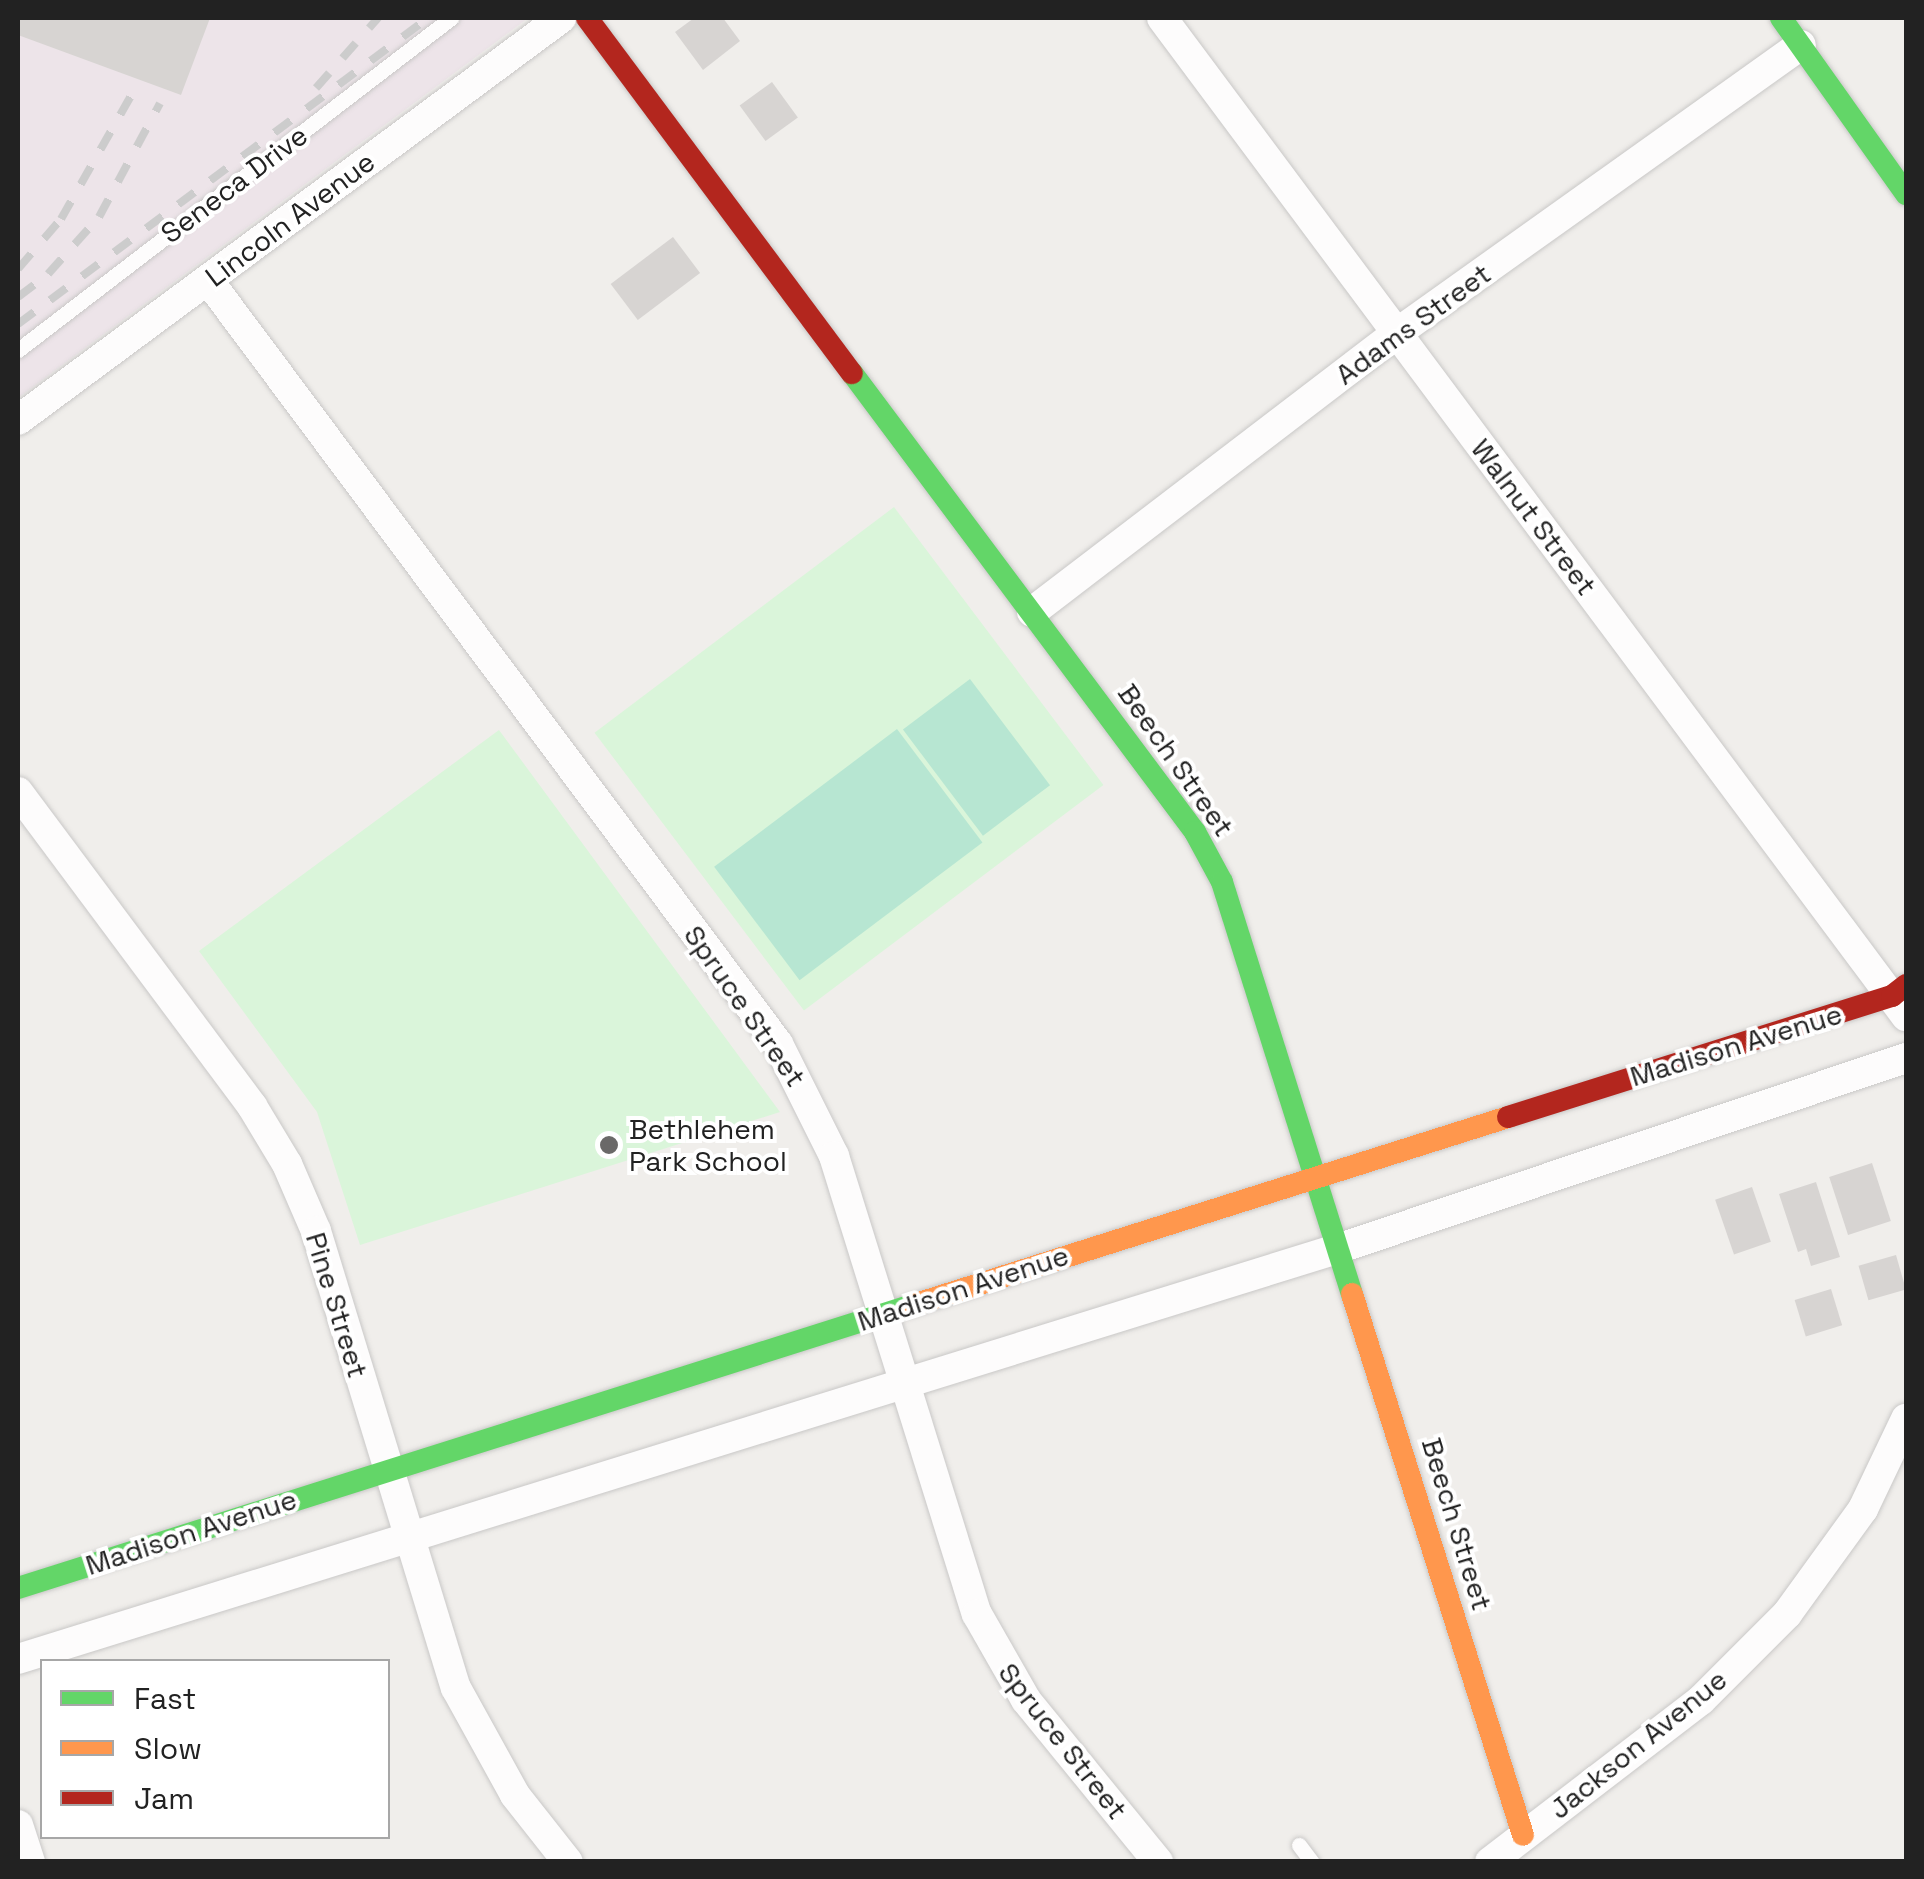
<!DOCTYPE html>
<style>
body{margin:0}
#map{position:relative;width:1924px;height:1879px;overflow:hidden;background:#f0eeeb;font-family:"Space Grotesk",sans-serif}
div>[style]{position:absolute}
[style*='--x']{left:calc(var(--x)*1px);top:calc(var(--y)*1px);width:calc(var(--w)*1px);rotate:calc(var(--a)*1deg)}
.industrial>*{inset:0;background:#ede4e9}
.park>*{inset:0;background:#daf5da;transform-origin:0 0}
.pitch>*{inset:0;background:#b7e6d2;transform-origin:0 0}
.building>*{inset:0;background:#d7d4d2;transform-origin:0 0}
.roads{filter:drop-shadow(0 0 2px #c9c8c7) drop-shadow(0 0 2px #c9c8c7)}
.lane>*{height:15px;margin:-7.5px;padding:0 7.5px;transform-origin:7.5px;border-radius:7.5px;background:#fdfcfc}
.street>*{height:30px;margin:-15px;padding:0 15px;transform-origin:15px;border-radius:15px;background:#fdfcfc}
.fast>*{height:22px;margin:-11px;padding:0 11px;transform-origin:11px;border-radius:11px;background:#63d668}
.slow>*{height:22px;margin:-11px;padding:0 11px;transform-origin:11px;border-radius:11px;background:#ff974d}
.jam>*{height:22px;margin:-11px;padding:0 11px;transform-origin:11px;border-radius:11px;background:#b3261e}
.rail>*{height:8px;margin-top:-4px;transform-origin:0;background:repeating-linear-gradient(90deg,#ccc 0 20px,transparent 0 40px)}
.dots>*{width:28px;height:28px;translate:-50% -50%;box-sizing:border-box;border:5px solid #fff;border-radius:50%}
span{translate:-50% -50%;white-space:nowrap;text-align:center;line-height:1.15;-webkit-text-stroke:8px #fff;paint-order:stroke}
.street-label{font-size:28px;color:#222}
.poi-label{font-size:28px;color:#222}
.left{translate:0 -50%;text-align:left}
.frame{position:absolute;inset:0;border:20px solid #222;pointer-events:none}
.legend{position:absolute;left:40px;top:1659px;width:350px;height:180px;box-sizing:border-box;background:#fff;border:2px solid #a7a7a7;margin:0;padding:12px 18px;list-style:none;font-size:30px;color:#222}
.legend li{display:flex;align-items:center;gap:20px;height:50px}
.legend b{width:50px;border:2px solid #a7a7a7}
</style>
<div id="map">
<div class="industrial">
<div style="clip-path:polygon(18px 18px,528px 18px,18px 398px)"></div>
</div>
<div class="park">
<div style="left:894px;top:507px;width:348px;height:375px;rotate:53deg"></div>
<div style="clip-path:polygon(499px 730px,780px 1112px,360px 1245px,317px 1112px,199px 951px)"></div>
</div>
<div class="pitch">
<div style="left:970px;top:679px;width:133px;height:84px;rotate:53deg"></div>
<div style="left:897px;top:729px;width:142px;height:229px;rotate:53deg"></div>
</div>
<div class="building">
<div style="clip-path:polygon(18px 18px,210px 18px,181px 95px,18px 35px)"></div>
<div style="clip-path:polygon(694px 18px,723px 18px,740px 41px,703px 70px,675px 32px)"></div>
<div style="left:772px;top:82px;width:44px;height:40px;rotate:54deg"></div>
<div style="left:673px;top:237px;width:45px;height:78px;rotate:53deg"></div>
<div style="left:1872px;top:1163px;width:61px;height:45px;rotate:72deg"></div>
<div style="clip-path:polygon(1816px 1182px,1840px 1257px,1811px 1266px,1806px 1249px,1798px 1252px,1779px 1194px)"></div>
<div style="left:1752px;top:1187px;width:58px;height:39px;rotate:71deg"></div>
<div style="left:1896px;top:1255px;width:36px;height:39px;rotate:74deg"></div>
<div style="left:1831px;top:1289px;width:38px;height:38px;rotate:73deg"></div>
</div>
<div class="roads">
<div class="lane">
<div style="--x:18;--y:350;--w:546;--a:-37.48"></div>
<div style="--x:1299;--y:1845;--w:21;--a:53"></div>
</div>
<div class="street">
<div style="--x:1162;--y:18;--w:1245;--a:53.3"></div>
<div style="--x:208;--y:280;--w:953;--a:53.27"></div>
<div style="--x:778;--y:1044;--w:125;--a:63.4"></div>
<div style="--x:834;--y:1156;--w:480;--a:72.7"></div>
<div style="--x:977;--y:1614;--w:99;--a:60.3"></div>
<div style="--x:1026;--y:1700;--w:209;--a:50.8"></div>
<div style="--x:18;--y:420;--w:676;--a:-36.51"></div>
<div style="--x:1032;--y:612;--w:459;--a:-37.4"></div>
<div style="--x:1397;--y:333;--w:496;--a:-35.5"></div>
<div style="--x:18;--y:792;--w:392;--a:53.3"></div>
<div style="--x:252;--y:1106;--w:68;--a:58.9"></div>
<div style="--x:287;--y:1164;--w:73;--a:66.6"></div>
<div style="--x:316;--y:1231;--w:478;--a:73"></div>
<div style="--x:456;--y:1688;--w:122;--a:61.1"></div>
<div style="--x:515;--y:1795;--w:85;--a:51.7"></div>
<div style="--x:18;--y:1659;--w:1384;--a:-17.27"></div>
<div style="--x:1340;--y:1248;--w:597;--a:-18.56"></div>
<div style="--x:18;--y:1825;--w:39;--a:72"></div>
<div style="--x:1490;--y:1862;--w:266;--a:-37.5"></div>
<div style="--x:1701;--y:1700;--w:122;--a:-45"></div>
<div style="--x:1787;--y:1614;--w:130;--a:-54.1"></div>
<div style="--x:1863;--y:1509;--w:100;--a:-64.5"></div>
</div>
<div class="fast">
<div style="--x:1781;--y:18;--w:216;--a:54.6"></div>
<div style="--x:852;--y:373;--w:573;--a:53.23"></div>
<div style="--x:1195;--y:832;--w:57;--a:61.6"></div>
<div style="--x:1222;--y:882;--w:432;--a:72.5"></div>
<div style="--x:18;--y:1588;--w:939;--a:-17.55"></div>
</div>
<div class="slow">
<div style="--x:1352;--y:1294;--w:567;--a:72.46"></div>
<div style="--x:913;--y:1305;--w:624;--a:-17.53"></div>
</div>
<div class="jam">
<div style="--x:587;--y:18;--w:443;--a:53.3"></div>
<div style="--x:1508;--y:1117;--w:403;--a:-17.5"></div>
<div style="--x:1892;--y:996;--w:18;--a:-38"></div>
</div>
</div>
<div class="rail">
<div style="--x:316;--y:88;--w:94;--a:-48.5"></div>
<div style="--x:18;--y:269;--w:66;--a:-49.3"></div>
<div style="--x:61;--y:219;--w:144;--a:-60.4"></div>
<div style="--x:18;--y:297;--w:38;--a:-37"></div>
<div style="--x:48;--y:274;--w:76;--a:-48.2"></div>
<div style="--x:99;--y:217;--w:129;--a:-61.8"></div>
<div style="--x:18;--y:324;--w:512;--a:-36.74"></div>
</div>
<div class="dots">
<div style="left:609px;top:1145px;background:#6a6968"></div>
</div>
<div class="street-label">
<span style="left:234px;top:184px;rotate:-37deg">Seneca Drive</span>
<span style="left:290px;top:219px;rotate:-37deg">Lincoln Avenue</span>
<span style="left:1413px;top:324px;rotate:-36deg">Adams Street</span>
<span style="left:1534px;top:517px;rotate:53deg">Walnut Street</span>
<span style="left:1176px;top:760px;rotate:55deg">Beech Street</span>
<span style="left:745px;top:1006px;rotate:55deg">Spruce Street</span>
<span style="left:1736px;top:1045px;rotate:-17deg">Madison Avenue</span>
<span style="left:963px;top:1288px;rotate:-18deg">Madison Avenue</span>
<span style="left:337px;top:1305px;rotate:73deg">Pine Street</span>
<span style="left:1457px;top:1524px;rotate:73deg">Beech Street</span>
<span style="left:191px;top:1532px;rotate:-18deg">Madison Avenue</span>
<span style="left:1063px;top:1741px;rotate:52deg">Spruce Street</span>
<span style="left:1638px;top:1744px;rotate:-39deg">Jackson Avenue</span>
</div>
<div class="poi-label">
<span class="left" style="left:629px;top:1145px">Bethlehem<br>Park School</span>
</div>
<div class="frame"></div>
<ul class="legend">
<li><b style="height:12px;background:#63d668"></b>Fast</li>
<li><b style="height:12px;background:#ff974d"></b>Slow</li>
<li><b style="height:12px;background:#b3261e"></b>Jam</li>
</ul>
</div>
